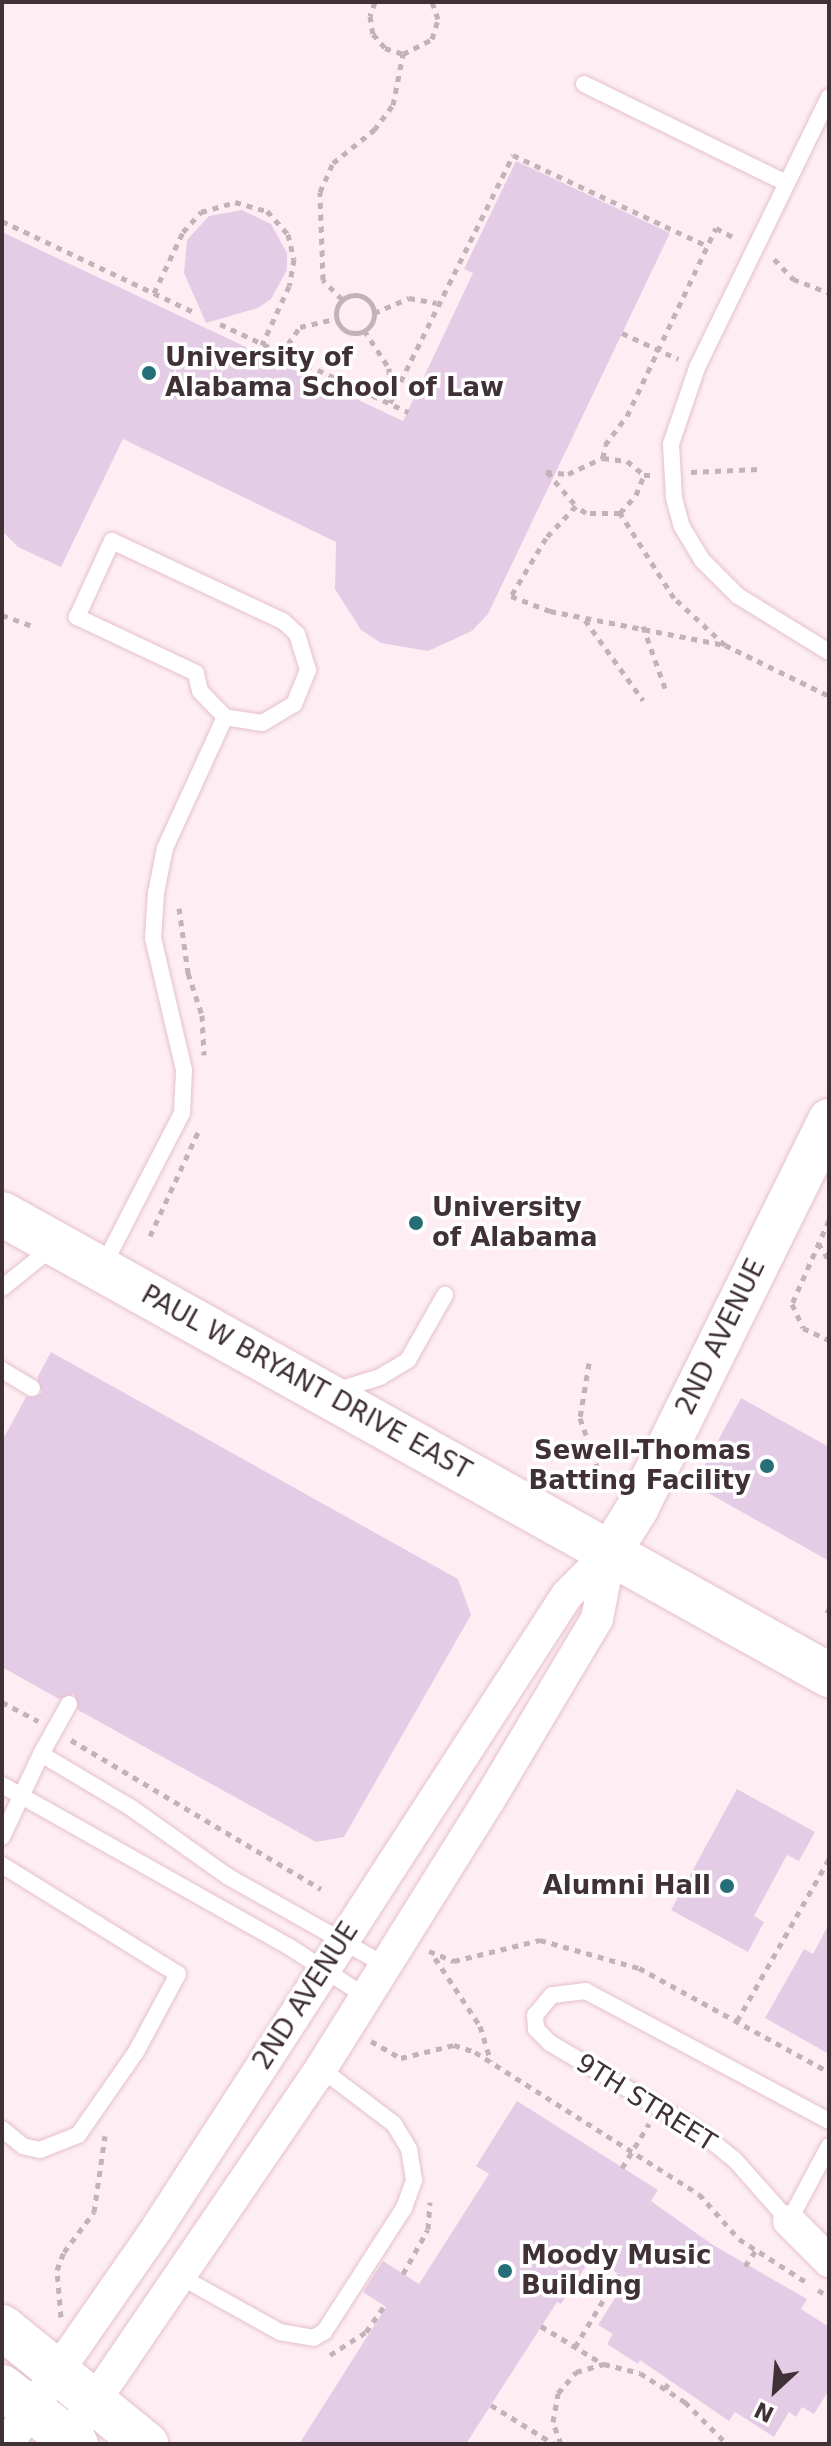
<!DOCTYPE html>
<style>
body{margin:0}
#map{position:relative;width:831px;height:2446px;overflow:hidden;background:#feeef3;font-family:"DejaVu Sans",sans-serif}
div>[style]{position:absolute}
[style*='--x']{left:calc(var(--x)*1px);top:calc(var(--y)*1px);width:calc(var(--w)*1px);rotate:calc(var(--a)*1deg)}
.building>*{inset:0;background:#e5cce6}
.path>*{height:5px;margin-top:-2.5px;transform-origin:0;background:repeating-linear-gradient(90deg,#c2b3b8 0 6px,transparent 0 12px)}
.path>.ring{margin:-2.5px;padding:0;box-sizing:content-box;background:none;border:5px solid #c2b3b8;border-radius:50%}
.roads{filter:drop-shadow(0 0 2px #e5c0cc) drop-shadow(0 0 2px #e5c0cc)}
.service>*{height:16px;margin:-8px;padding:0 8px;transform-origin:8px;border-radius:8px;background:#fff}
.minor>*{height:32px;margin:-16px;padding:0 16px;transform-origin:16px;border-radius:16px;background:#fff}
.tertiary>*{height:42px;margin:-21px;padding:0 21px;transform-origin:21px;border-radius:21px;background:#fff}
.secondary>*{height:44px;margin:-22px;padding:0 22px;transform-origin:22px;border-radius:22px;background:#fff}
.dots>*{width:22px;height:22px;translate:-50% -50%;box-sizing:border-box;border:4px solid #fff;border-radius:50%}
span{translate:-50% -50%;white-space:nowrap;text-align:center;line-height:1.15;-webkit-text-stroke:7px #fff;paint-order:stroke}
.poi-label{font-size:26px;color:#403136;font-weight:700}
.left{translate:0 -50%;text-align:left}
.right{translate:-100% -50%;text-align:right}
.street-label{font-size:26px;color:#403136}
.frame{position:absolute;inset:0;border:4px solid #403136;pointer-events:none}
.north{position:absolute;left:735px;top:2350px;width:80px;height:80px;-webkit-text-stroke:6px #fff;paint-order:stroke;rotate:206deg;font-size:22px;font-weight:700;line-height:32px;text-align:center;color:#403136}
.north::after{content:'';display:block;margin:auto;width:28px;height:36px;background:#403136;clip-path:polygon(50% 0,100% 100%,50% 72%,0 100%)}
</style>
<div id="map">
<div class="building">
<div style="clip-path:polygon(516px 161px,670px 233px,488px 614px,472px 631px,428px 651px,381px 643px,361px 630px,335px 589px,336px 542px,123px 439px,61px 567px,18px 547px,2px 531px,2px 232px,403px 421px,473px 273px,464px 269px)"></div>
<div style="clip-path:polygon(242px 210px,271px 224px,287px 253px,287px 270px,271px 299px,258px 308px,206px 323px,184px 273px,187px 240px,209px 216px)"></div>
<div style="clip-path:polygon(51px 1352px,458px 1579px,471px 1615px,344px 1837px,316px 1842px,78px 1710px,74px 1694px,59px 1699px,2px 1667px,2px 1441px,26px 1397px,42px 1393px,37px 1378px)"></div>
<div style="clip-path:polygon(741px 1398px,829px 1447px,829px 1561px,694px 1485px)"></div>
<div style="clip-path:polygon(737px 1789px,815px 1832px,799px 1861px,787px 1855px,754px 1916px,764px 1922px,748px 1952px,671px 1910px)"></div>
<div style="clip-path:polygon(829px 1924px,829px 2054px,765px 2018px,804px 1949px,813px 1954px)"></div>
<div style="clip-path:polygon(517px 2101px,658px 2190px,651px 2201px,713px 2245px,807px 2299px,801px 2309px,829px 2327px,829px 2390px,814px 2414px,802px 2407px,796px 2417px,789px 2412px,774px 2437px,735px 2412px,729px 2421px,640px 2360px,638px 2364px,607px 2344px,613px 2334px,598px 2325px,627px 2279px,592px 2257px,561px 2304px,557px 2302px,466px 2444px,299px 2444px,386px 2307px,363px 2292px,383px 2261px,419px 2284px,489px 2174px,476px 2166px)"></div>
</div>
<div class="path">
<div style="--x:375;--y:2;--w:15;--a:110"></div>
<div style="--x:370;--y:16;--w:18;--a:81"></div>
<div style="--x:373;--y:34;--w:18;--a:49"></div>
<div style="--x:385;--y:48;--w:19;--a:18"></div>
<div style="--x:403;--y:54;--w:33;--a:-27"></div>
<div style="--x:432;--y:39;--w:21;--a:-73"></div>
<div style="--x:438;--y:19;--w:18;--a:-109"></div>
<div style="--x:2;--y:221;--w:215;--a:25.4"></div>
<div style="--x:774;--y:259;--w:28;--a:46"></div>
<div style="--x:793;--y:279;--w:39;--a:21"></div>
<div style="--x:154;--y:293;--w:68;--a:-64.6"></div>
<div style="--x:183;--y:232;--w:27;--a:-48"></div>
<div style="--x:201;--y:212;--w:35;--a:-16"></div>
<div style="--x:235;--y:202;--w:33;--a:16"></div>
<div style="--x:267;--y:211;--w:31;--a:48"></div>
<div style="--x:288;--y:234;--w:26;--a:77"></div>
<div style="--x:294;--y:259;--w:27;--a:100"></div>
<div style="--x:289;--y:286;--w:65;--a:114.6"></div>
<div class="ring" style="left:336px;top:295px;width:33px;height:33px"></div>
<div style="--x:342;--y:299;--w:27;--a:-135"></div>
<div style="--x:323;--y:280;--w:88;--a:-92"></div>
<div style="--x:320;--y:192;--w:32;--a:-66"></div>
<div style="--x:333;--y:163;--w:53;--a:-38.8"></div>
<div style="--x:374;--y:130;--w:31;--a:-53"></div>
<div style="--x:393;--y:105;--w:52;--a:-78.9"></div>
<div style="--x:374;--y:313;--w:38;--a:-23"></div>
<div style="--x:409;--y:298;--w:28;--a:10"></div>
<div style="--x:220;--y:324;--w:208;--a:25.1"></div>
<div style="--x:364;--y:330;--w:45;--a:56.7"></div>
<div style="--x:389;--y:368;--w:30;--a:88"></div>
<div style="--x:622;--y:333;--w:62;--a:24.9"></div>
<div style="--x:281;--y:354;--w:33;--a:-55"></div>
<div style="--x:300;--y:327;--w:37;--a:-13"></div>
<div style="--x:390;--y:403;--w:277;--a:-63.6"></div>
<div style="--x:513;--y:155;--w:214;--a:25.1"></div>
<div style="--x:603;--y:458;--w:13;--a:-81"></div>
<div style="--x:605;--y:445;--w:36;--a:-53"></div>
<div style="--x:627;--y:416;--w:208;--a:-64.7"></div>
<div style="--x:716;--y:228;--w:24;--a:28"></div>
<div style="--x:546;--y:472;--w:22;--a:5"></div>
<div style="--x:568;--y:474;--w:38;--a:-25"></div>
<div style="--x:603;--y:458;--w:24;--a:7"></div>
<div style="--x:627;--y:461;--w:22;--a:39"></div>
<div style="--x:644;--y:475;--w:9;--a:0"></div>
<div style="--x:547;--y:472;--w:45;--a:49.5"></div>
<div style="--x:691;--y:472;--w:67;--a:-2.6"></div>
<div style="--x:620;--y:513;--w:24;--a:-48"></div>
<div style="--x:636;--y:495;--w:22;--a:-68"></div>
<div style="--x:2;--y:615;--w:35;--a:20"></div>
<div style="--x:585;--y:620;--w:99;--a:54.1"></div>
<div style="--x:643;--y:626;--w:66;--a:70.5"></div>
<div style="--x:725;--y:645;--w:69;--a:-137.3"></div>
<div style="--x:674;--y:598;--w:101;--a:-122.4"></div>
<div style="--x:620;--y:513;--w:34;--a:180"></div>
<div style="--x:586;--y:513;--w:12;--a:-145"></div>
<div style="--x:576;--y:506;--w:44;--a:133.2"></div>
<div style="--x:546;--y:538;--w:68;--a:121.1"></div>
<div style="--x:511;--y:596;--w:42;--a:21"></div>
<div style="--x:550;--y:611;--w:178;--a:11"></div>
<div style="--x:725;--y:645;--w:116;--a:26.1"></div>
<div style="--x:179;--y:908;--w:66;--a:82.1"></div>
<div style="--x:188;--y:973;--w:44;--a:71.6"></div>
<div style="--x:202;--y:1015;--w:40;--a:87.1"></div>
<div style="--x:829;--y:1220;--w:92;--a:113.8"></div>
<div style="--x:792;--y:1304;--w:26;--a:65"></div>
<div style="--x:803;--y:1328;--w:29;--a:25"></div>
<div style="--x:150;--y:1236;--w:119;--a:-65.2"></div>
<div style="--x:818;--y:1243;--w:20;--a:57"></div>
<div style="--x:589;--y:1363;--w:56;--a:99.3"></div>
<div style="--x:580;--y:1418;--w:66;--a:70.5"></div>
<div style="--x:827;--y:1613;--w:4;--a:-63"></div>
<div style="--x:2;--y:1702;--w:41;--a:27.8"></div>
<div style="--x:71;--y:1740;--w:291;--a:30.8"></div>
<div style="--x:429;--y:1951;--w:27;--a:22"></div>
<div style="--x:454;--y:1961;--w:89;--a:-13.7"></div>
<div style="--x:540;--y:1940;--w:103;--a:15.8"></div>
<div style="--x:639;--y:1968;--w:217;--a:28.7"></div>
<div style="--x:435;--y:1958;--w:82;--a:56.5"></div>
<div style="--x:480;--y:2026;--w:37;--a:73"></div>
<div style="--x:737;--y:2021;--w:186;--a:-60.4"></div>
<div style="--x:371;--y:2041;--w:34;--a:30"></div>
<div style="--x:401;--y:2058;--w:55;--a:-13.8"></div>
<div style="--x:454;--y:2045;--w:22;--a:18"></div>
<div style="--x:475;--y:2052;--w:265;--a:32.4"></div>
<div style="--x:699;--y:2194;--w:60;--a:48.4"></div>
<div style="--x:739;--y:2239;--w:80;--a:32.7"></div>
<div style="--x:622;--y:2168;--w:52;--a:-58.5"></div>
<div style="--x:745;--y:2266;--w:19;--a:-55"></div>
<div style="--x:403;--y:2274;--w:51;--a:-60.9"></div>
<div style="--x:428;--y:2229;--w:27;--a:-86"></div>
<div style="--x:818;--y:2290;--w:13;--a:32"></div>
<div style="--x:61;--y:2317;--w:47;--a:-94.9"></div>
<div style="--x:57;--y:2270;--w:19;--a:-69"></div>
<div style="--x:64;--y:2252;--w:50;--a:-53.1"></div>
<div style="--x:94;--y:2212;--w:77;--a:-81.8"></div>
<div style="--x:541;--y:2326;--w:73;--a:31.5"></div>
<div style="--x:575;--y:2347;--w:85;--a:-58.9"></div>
<div style="--x:330;--y:2355;--w:43;--a:-32.6"></div>
<div style="--x:366;--y:2332;--w:32;--a:-55"></div>
<div style="--x:665;--y:2389;--w:12;--a:-59"></div>
<div style="--x:491;--y:2405;--w:74;--a:31.8"></div>
<div style="--x:561;--y:2444;--w:23;--a:-110"></div>
<div style="--x:553;--y:2422;--w:29;--a:-80"></div>
<div style="--x:558;--y:2393;--w:28;--a:-49"></div>
<div style="--x:576;--y:2372;--w:29;--a:-16"></div>
<div style="--x:604;--y:2364;--w:37;--a:14"></div>
<div style="--x:640;--y:2373;--w:54;--a:32.8"></div>
<div style="--x:685;--y:2402;--w:59;--a:45"></div>
</div>
<div class="roads">
<div class="service">
<div style="--x:584;--y:84;--w:225;--a:26.1"></div>
<div style="--x:829;--y:97;--w:301;--a:116"></div>
<div style="--x:697;--y:368;--w:80;--a:108.9"></div>
<div style="--x:671;--y:444;--w:54;--a:86.8"></div>
<div style="--x:674;--y:498;--w:28;--a:75"></div>
<div style="--x:681;--y:525;--w:41;--a:59"></div>
<div style="--x:702;--y:560;--w:51;--a:45"></div>
<div style="--x:738;--y:596;--w:107;--a:31.6"></div>
<div style="--x:112;--y:541;--w:189;--a:25.1"></div>
<div style="--x:283;--y:621;--w:19;--a:43"></div>
<div style="--x:297;--y:634;--w:38;--a:73"></div>
<div style="--x:308;--y:670;--w:37;--a:112"></div>
<div style="--x:294;--y:704;--w:37;--a:149"></div>
<div style="--x:262;--y:723;--w:37;--a:-171"></div>
<div style="--x:225;--y:717;--w:36;--a:-134"></div>
<div style="--x:200;--y:691;--w:18;--a:-103"></div>
<div style="--x:196;--y:673;--w:132;--a:-154.8"></div>
<div style="--x:77;--y:617;--w:84;--a:-65.3"></div>
<div style="--x:102;--y:1268;--w:174;--a:-62.7"></div>
<div style="--x:182;--y:1113;--w:43;--a:-87.3"></div>
<div style="--x:184;--y:1070;--w:136;--a:-103.2"></div>
<div style="--x:153;--y:938;--w:45;--a:-86.2"></div>
<div style="--x:156;--y:893;--w:46;--a:-78.7"></div>
<div style="--x:165;--y:848;--w:144;--a:-65.4"></div>
<div style="--x:2;--y:1288;--w:67;--a:-38.9"></div>
<div style="--x:2;--y:1370;--w:35;--a:31"></div>
<div style="--x:335;--y:1391;--w:47;--a:-17.3"></div>
<div style="--x:380;--y:1377;--w:33;--a:-31"></div>
<div style="--x:408;--y:1360;--w:75;--a:-60.4"></div>
<div style="--x:69;--y:1704;--w:57;--a:119.2"></div>
<div style="--x:41;--y:1754;--w:104;--a:30.8"></div>
<div style="--x:130;--y:1807;--w:119;--a:35.4"></div>
<div style="--x:227;--y:1876;--w:181;--a:29.4"></div>
<div style="--x:2;--y:1785;--w:328;--a:29.4"></div>
<div style="--x:288;--y:1946;--w:92;--a:33"></div>
<div style="--x:2;--y:1837;--w:92;--a:-64.8"></div>
<div style="--x:2;--y:1865;--w:207;--a:31.8"></div>
<div style="--x:178;--y:1974;--w:89;--a:118.3"></div>
<div style="--x:136;--y:2052;--w:101;--a:124.9"></div>
<div style="--x:78;--y:2135;--w:41;--a:158.5"></div>
<div style="--x:40;--y:2150;--w:17;--a:-167"></div>
<div style="--x:23;--y:2146;--w:27;--a:-141"></div>
<div style="--x:829;--y:2121;--w:276;--a:-151.9"></div>
<div style="--x:586;--y:1991;--w:34;--a:173"></div>
<div style="--x:552;--y:1995;--w:26;--a:130"></div>
<div style="--x:535;--y:2015;--w:14;--a:86"></div>
<div style="--x:536;--y:2029;--w:20;--a:45"></div>
<div style="--x:550;--y:2043;--w:173;--a:30.6"></div>
<div style="--x:699;--y:2131;--w:46;--a:38.9"></div>
<div style="--x:735;--y:2160;--w:81;--a:48.5"></div>
<div style="--x:789;--y:2221;--w:85;--a:-61.9"></div>
<div style="--x:183;--y:2278;--w:111;--a:29.1"></div>
<div style="--x:280;--y:2332;--w:34;--a:10"></div>
<div style="--x:313;--y:2338;--w:13;--a:-29"></div>
<div style="--x:324;--y:2332;--w:148;--a:-57.2"></div>
<div style="--x:404;--y:2208;--w:30;--a:-70"></div>
<div style="--x:414;--y:2180;--w:31;--a:-99"></div>
<div style="--x:409;--y:2149;--w:29;--a:-121"></div>
<div style="--x:394;--y:2124;--w:93;--a:-142.9"></div>
</div>
<div class="minor">
<div style="--x:789;--y:2221;--w:57;--a:45"></div>
<div style="--x:82;--y:2419;--w:417;--a:-55.7"></div>
<div style="--x:317;--y:2075;--w:324;--a:-58"></div>
<div style="--x:489;--y:1800;--w:211;--a:-59.2"></div>
<div style="--x:597;--y:1619;--w:68;--a:-79"></div>
<div style="--x:7;--y:2444;--w:263;--a:-55.2"></div>
<div style="--x:157;--y:2228;--w:754;--a:-57.07"></div>
<div style="--x:567;--y:1595;--w:61;--a:-45"></div>
</div>
<div class="tertiary">
<div style="--x:610;--y:1552;--w:51;--a:-57.9"></div>
<div style="--x:637;--y:1509;--w:434;--a:-63.7"></div>
</div>
<div class="secondary">
<div style="--x:2;--y:1214;--w:947;--a:29.14"></div>
<div style="--x:2;--y:2327;--w:186;--a:39.1"></div>
<div style="--x:2;--y:2387;--w:93;--a:37.6"></div>
</div>
</div>
<div class="dots">
<div style="left:149px;top:373px;background:#256e77"></div>
<div style="left:416px;top:1223px;background:#256e77"></div>
<div style="left:767px;top:1466px;background:#256e77"></div>
<div style="left:727px;top:1886px;background:#256e77"></div>
<div style="left:505px;top:2271px;background:#256e77"></div>
</div>
<div class="poi-label">
<span class="left" style="left:165px;top:373px">University of<br>Alabama School of Law</span>
<span class="left" style="left:432px;top:1223px">University<br>of Alabama</span>
<span class="right" style="left:751px;top:1466px">Sewell-Thomas<br>Batting Facility</span>
<span class="right" style="left:711px;top:1886px">Alumni Hall</span>
<span class="left" style="left:521px;top:2271px">Moody Music<br>Building</span>
</div>
<div class="street-label">
<span style="left:721px;top:1337px;rotate:-64deg">2ND AVENUE</span>
<span style="left:306px;top:1383px;rotate:29deg">PAUL W BRYANT DRIVE EAST</span>
<span style="left:306px;top:1996px;rotate:-57deg">2ND AVENUE</span>
<span style="left:646px;top:2103px;rotate:32deg">9TH STREET</span>
</div>
<div class="frame"></div>
<div class="north">N</div>
</div>
